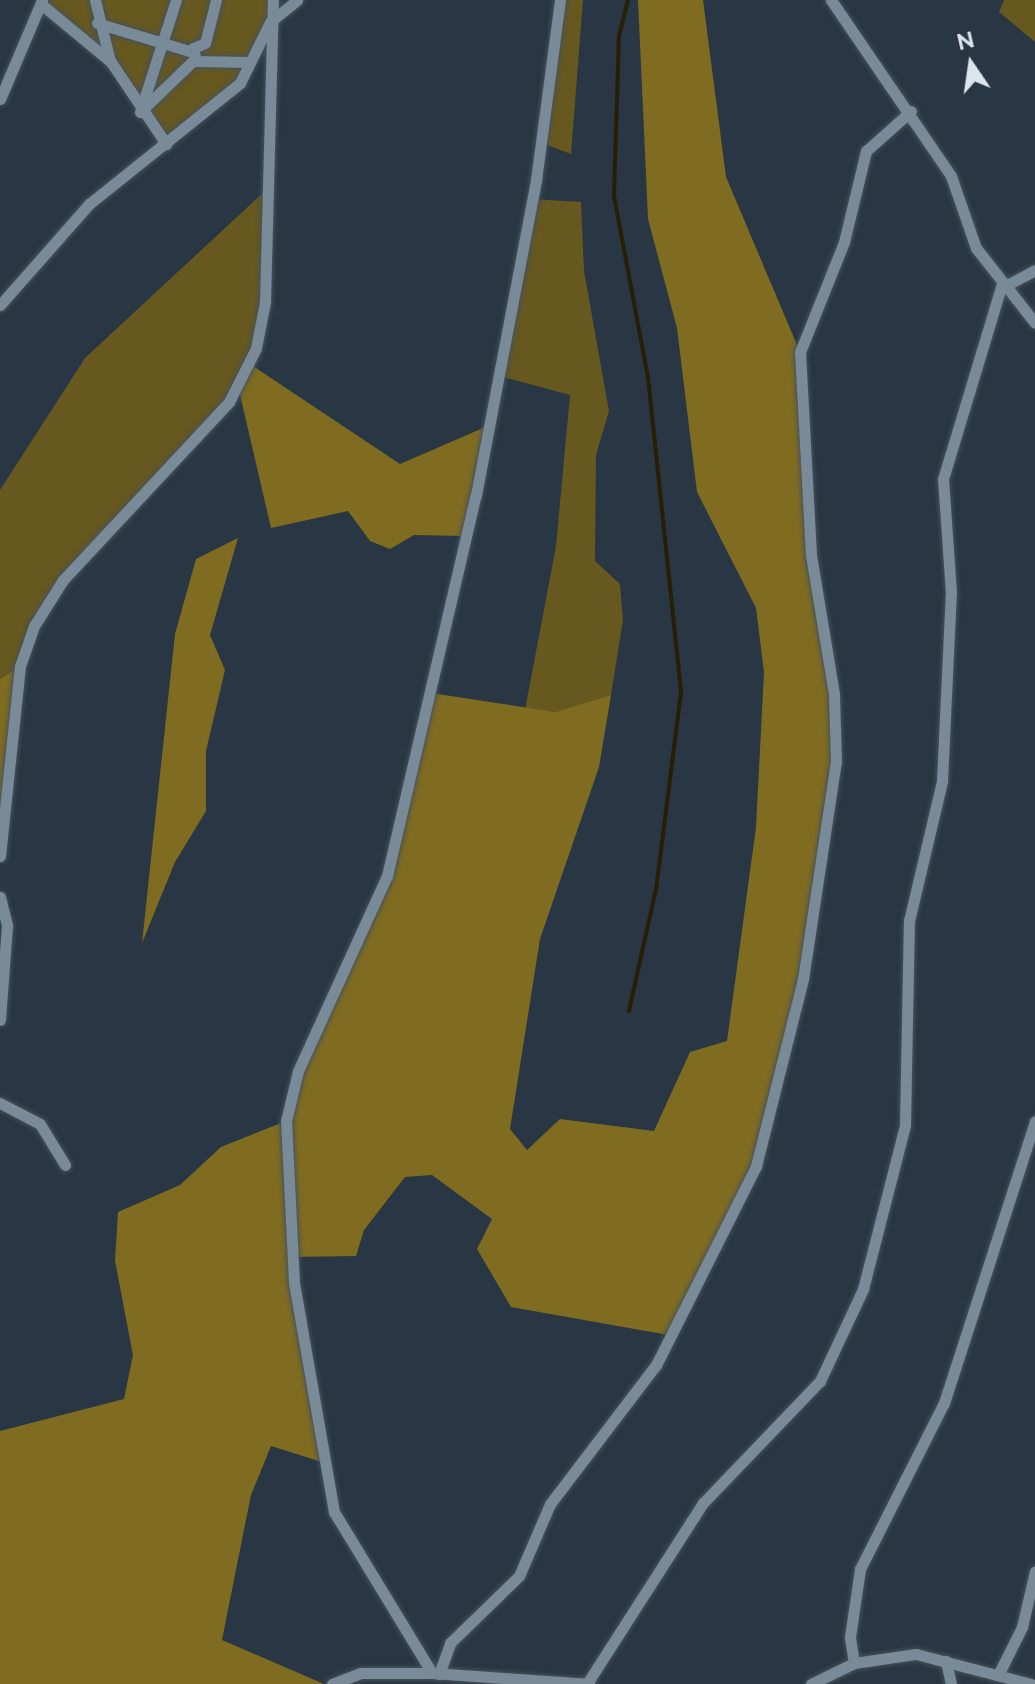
<!DOCTYPE html>
<style>
body{margin:0}
#map{position:relative;width:1035px;height:1684px;overflow:hidden;background:#283743;font-family:Raleway,sans-serif}
div>[style]{position:absolute}
[style*='--x']{left:calc(var(--x)*1px);top:calc(var(--y)*1px);width:calc(var(--w)*1px);rotate:calc(var(--a)*1deg)}
.green>*{inset:0;background:#66581f}
.forest>*{inset:0;background:#7f6c21}
.stream>*{height:4px;margin:-2px;padding:0 2px;transform-origin:2px;border-radius:2px;background:#271f01}
.roads{filter:drop-shadow(0 0 2px #46525c) drop-shadow(0 0 2px #46525c)}
.minor>*{height:11px;margin:-5.5px;padding:0 5.5px;transform-origin:5.5px;border-radius:5.5px;background:#798a98}
span{translate:-50% -50%;white-space:nowrap;text-align:center;line-height:1.15;-webkit-text-stroke:6px #283743;paint-order:stroke}
.north{position:absolute;left:931px;top:24px;width:80px;height:80px;-webkit-text-stroke:6px #283743;paint-order:stroke;rotate:347deg;font-size:22px;font-weight:700;line-height:32px;text-align:center;color:#dce5ec}
.north::after{content:'';display:block;margin:auto;width:28px;height:36px;background:#dce5ec;clip-path:polygon(50% 0,100% 100%,50% 72%,0 100%)}
</style>
<div id="map">
<div class="green">
<div style="clip-path:polygon(42px 0,273px 0,241px 84px,171px 147px,147px 125px,121px 77px)"></div>
<div style="clip-path:polygon(560px 0,583px 0,571px 154px,542px 143px)"></div>
<div style="clip-path:polygon(1004px 0,1035px 0,1035px 42px,999px 12px)"></div>
<div style="clip-path:polygon(266px 190px,263px 322px,229px 402px,63px 580px,20px 666px,0 679px,0 490px,85px 358px)"></div>
<div style="clip-path:polygon(533px 199px,581px 202px,584px 271px,609px 411px,596px 455px,595px 561px,620px 584px,623px 620px,611px 695px,555px 712px,525px 710px,556px 546px,570px 395px,500px 376px)"></div>
</div>
<div class="forest">
<div style="clip-path:polygon(638px 0,703px 0,726px 177px,800px 352px,811px 555px,836px 734px,803px 979px,756px 1166px,674px 1336px,511px 1307px,477px 1249px,492px 1219px,432px 1175px,405px 1177px,364px 1230px,356px 1256px,292px 1257px,322px 1462px,271px 1446px,251px 1495px,222px 1640px,324px 1684px,0 1684px,0 1431px,124px 1399px,133px 1355px,115px 1261px,118px 1212px,180px 1185px,221px 1147px,286px 1121px,298px 1071px,379px 901px,431px 693px,555px 712px,611px 695px,599px 767px,540px 939px,510px 1129px,527px 1150px,560px 1119px,654px 1131px,690px 1052px,727px 1041px,756px 827px,764px 672px,756px 608px,697px 492px,677px 328px,648px 219px)"></div>
<div style="clip-path:polygon(250px 364px,400px 464px,490px 425px,467px 536px,414px 535px,390px 549px,370px 541px,348px 511px,271px 528px,238px 386px)"></div>
<div style="clip-path:polygon(238px 538px,210px 635px,225px 670px,206px 751px,206px 811px,175px 862px,142px 943px,175px 634px,196px 559px)"></div>
<div style="clip-path:polygon(20px 666px,0 856px,0 679px)"></div>
</div>
<div class="stream">
<div style="--x:628;--y:0;--w:36;--a:104"></div>
<div style="--x:619;--y:35;--w:161;--a:91.8"></div>
<div style="--x:614;--y:196;--w:184;--a:79.4"></div>
<div style="--x:648;--y:377;--w:317;--a:84"></div>
<div style="--x:681;--y:692;--w:199;--a:97.2"></div>
<div style="--x:656;--y:889;--w:125;--a:102.5"></div>
</div>
<div class="roads">
<div class="minor">
<div style="--x:95;--y:0;--w:59;--a:76.2"></div>
<div style="--x:216;--y:0;--w:44;--a:104.3"></div>
<div style="--x:205;--y:43;--w:13;--a:157"></div>
<div style="--x:193;--y:48;--w:13;--a:77"></div>
<div style="--x:196;--y:61;--w:53;--a:1.1"></div>
<div style="--x:831;--y:0;--w:213;--a:55.7"></div>
<div style="--x:951;--y:176;--w:76;--a:70.9"></div>
<div style="--x:976;--y:248;--w:95;--a:51.8"></div>
<div style="--x:41;--y:4;--w:91;--a:39.6"></div>
<div style="--x:111;--y:62;--w:99;--a:56.1"></div>
<div style="--x:97;--y:23;--w:100;--a:16.8"></div>
<div style="--x:0;--y:99;--w:108;--a:-67"></div>
<div style="--x:143;--y:109;--w:72;--a:-43.9"></div>
<div style="--x:140;--y:112;--w:118;--a:-72.2"></div>
<div style="--x:1005;--y:286;--w:34;--a:-28"></div>
<div style="--x:0;--y:305;--w:135;--a:-48.6"></div>
<div style="--x:89;--y:204;--w:193;--a:-38.7"></div>
<div style="--x:240;--y:83;--w:68;--a:-63.8"></div>
<div style="--x:270;--y:22;--w:35;--a:-39"></div>
<div style="--x:0;--y:856;--w:191;--a:-84"></div>
<div style="--x:20;--y:666;--w:42;--a:-70.7"></div>
<div style="--x:34;--y:626;--w:54;--a:-57.8"></div>
<div style="--x:63;--y:580;--w:243;--a:-47"></div>
<div style="--x:229;--y:402;--w:60;--a:-63.4"></div>
<div style="--x:256;--y:348;--w:47;--a:-78.9"></div>
<div style="--x:265;--y:302;--w:302;--a:-88.5"></div>
<div style="--x:0;--y:897;--w:30;--a:76"></div>
<div style="--x:7;--y:926;--w:94;--a:94.3"></div>
<div style="--x:0;--y:1103;--w:45;--a:27.7"></div>
<div style="--x:40;--y:1124;--w:48;--a:58.6"></div>
<div style="--x:946;--y:1661;--w:24;--a:78"></div>
<div style="--x:854;--y:1663;--w:26;--a:-99"></div>
<div style="--x:850;--y:1637;--w:69;--a:-81.6"></div>
<div style="--x:860;--y:1569;--w:186;--a:-63.2"></div>
<div style="--x:944;--y:1403;--w:296;--a:-72.1"></div>
<div style="--x:432;--y:1673;--w:188;--a:-121.3"></div>
<div style="--x:334;--y:1512;--w:232;--a:-99.9"></div>
<div style="--x:294;--y:1283;--w:162;--a:-92.8"></div>
<div style="--x:286;--y:1121;--w:51;--a:-76.5"></div>
<div style="--x:298;--y:1071;--w:214;--a:-65.5"></div>
<div style="--x:387;--y:876;--w:391;--a:-76.9"></div>
<div style="--x:476;--y:495;--w:321;--a:-79.2"></div>
<div style="--x:536;--y:180;--w:182;--a:-82.4"></div>
<div style="--x:439;--y:1674;--w:33;--a:-70"></div>
<div style="--x:450;--y:1643;--w:96;--a:-44.2"></div>
<div style="--x:519;--y:1576;--w:78;--a:-66.7"></div>
<div style="--x:550;--y:1504;--w:175;--a:-52.7"></div>
<div style="--x:656;--y:1365;--w:223;--a:-63.3"></div>
<div style="--x:756;--y:1166;--w:193;--a:-75.9"></div>
<div style="--x:803;--y:979;--w:219;--a:-81.4"></div>
<div style="--x:836;--y:762;--w:68;--a:-91.7"></div>
<div style="--x:834;--y:694;--w:141;--a:-99.4"></div>
<div style="--x:811;--y:555;--w:203;--a:-93.1"></div>
<div style="--x:800;--y:352;--w:118;--a:-68.2"></div>
<div style="--x:844;--y:242;--w:94;--a:-76.4"></div>
<div style="--x:866;--y:151;--w:60;--a:-41.6"></div>
<div style="--x:998;--y:1675;--w:54;--a:-63.4"></div>
<div style="--x:1022;--y:1627;--w:57;--a:-76.9"></div>
<div style="--x:588;--y:1682;--w:213;--a:-57.3"></div>
<div style="--x:703;--y:1503;--w:169;--a:-46.2"></div>
<div style="--x:820;--y:1381;--w:102;--a:-64.9"></div>
<div style="--x:863;--y:1289;--w:169;--a:-75.6"></div>
<div style="--x:905;--y:1125;--w:204;--a:-88.9"></div>
<div style="--x:909;--y:921;--w:144;--a:-76.7"></div>
<div style="--x:942;--y:781;--w:188;--a:-87.3"></div>
<div style="--x:951;--y:593;--w:114;--a:-94"></div>
<div style="--x:943;--y:479;--w:205;--a:-73.2"></div>
<div style="--x:332;--y:1684;--w:30;--a:-21"></div>
<div style="--x:360;--y:1673;--w:72;--a:0"></div>
<div style="--x:432;--y:1673;--w:158;--a:4"></div>
<div style="--x:811;--y:1684;--w:48;--a:-26"></div>
<div style="--x:854;--y:1663;--w:63;--a:-8.3"></div>
<div style="--x:916;--y:1654;--w:119;--a:14.6"></div>
</div>
</div>
<div class="north">N</div>
</div>
